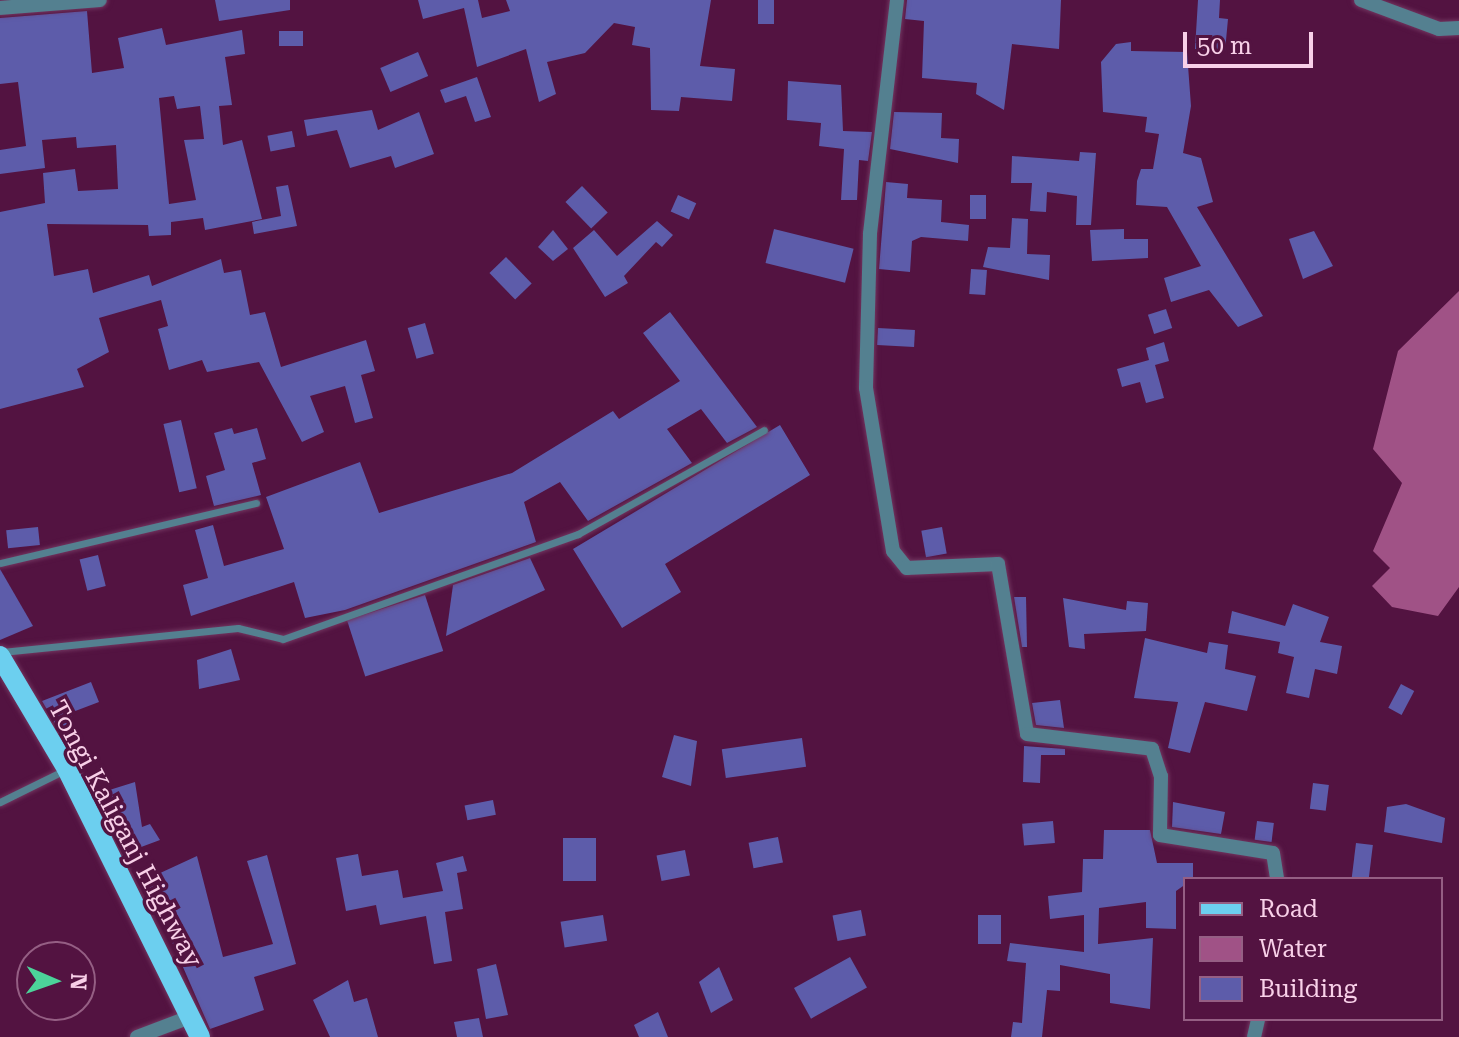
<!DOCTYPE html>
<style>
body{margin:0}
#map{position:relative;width:1459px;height:1037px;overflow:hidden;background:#531341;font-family:"Roboto Serif",serif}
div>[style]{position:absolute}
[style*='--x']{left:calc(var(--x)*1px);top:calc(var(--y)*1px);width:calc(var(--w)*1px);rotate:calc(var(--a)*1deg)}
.water>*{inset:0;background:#a05286}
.building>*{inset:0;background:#5d5caa;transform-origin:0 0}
.roads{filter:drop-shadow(0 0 2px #71355f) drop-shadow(0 0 2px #71355f)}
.service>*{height:7px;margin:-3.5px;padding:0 3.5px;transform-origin:3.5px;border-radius:3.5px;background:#548090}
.minor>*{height:14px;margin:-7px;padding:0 7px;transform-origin:7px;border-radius:7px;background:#548090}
.primary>*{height:20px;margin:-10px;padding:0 10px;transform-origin:10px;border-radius:10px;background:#6ccfef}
span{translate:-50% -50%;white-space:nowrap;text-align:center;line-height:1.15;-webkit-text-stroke:7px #531341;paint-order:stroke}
.street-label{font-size:26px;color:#f8d0e8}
.legend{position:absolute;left:1183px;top:877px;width:260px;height:144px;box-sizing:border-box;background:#531341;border:2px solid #955f84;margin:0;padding:10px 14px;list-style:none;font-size:24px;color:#f8d0e8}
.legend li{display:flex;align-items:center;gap:16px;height:40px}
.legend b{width:40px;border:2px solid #955f84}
.north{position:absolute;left:16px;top:941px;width:80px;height:80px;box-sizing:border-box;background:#531341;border:2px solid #955f84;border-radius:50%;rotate:92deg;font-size:22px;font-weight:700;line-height:32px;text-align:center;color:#f8d0e8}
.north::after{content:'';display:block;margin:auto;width:28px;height:36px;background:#4cd39a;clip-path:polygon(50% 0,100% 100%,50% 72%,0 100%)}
.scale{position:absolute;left:1183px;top:32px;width:130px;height:36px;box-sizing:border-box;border:4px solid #f8d0e8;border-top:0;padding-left:10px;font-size:24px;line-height:28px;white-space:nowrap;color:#f8d0e8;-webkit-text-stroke:6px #531341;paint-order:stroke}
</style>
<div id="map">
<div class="water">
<div style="clip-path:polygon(1459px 291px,1459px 587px,1438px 616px,1392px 607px,1372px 586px,1390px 568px,1373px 551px,1402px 483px,1373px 449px,1398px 351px)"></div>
</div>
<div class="building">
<div style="clip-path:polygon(215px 0,290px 0,290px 10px,219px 21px)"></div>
<div style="clip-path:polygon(418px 0,478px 0,482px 18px,510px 11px,506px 0,711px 0,700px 66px,735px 69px,732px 101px,681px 97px,679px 111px,651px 110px,650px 48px,632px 45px,635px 27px,614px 23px,585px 53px,547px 62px,556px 94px,539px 102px,526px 49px,477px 67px,464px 8px,423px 19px)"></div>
<div style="left:758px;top:0;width:16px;height:24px"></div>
<div style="clip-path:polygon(907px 0,1061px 0,1059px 49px,1012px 44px,1004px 110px,976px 94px,977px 83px,922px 78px,924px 21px,905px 19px)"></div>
<div style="clip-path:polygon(1198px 0,1220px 0,1219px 18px,1228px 19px,1225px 51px,1195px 49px)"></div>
<div style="clip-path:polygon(evenodd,87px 11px,92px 73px,124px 68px,118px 38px,162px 28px,166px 45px,242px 30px,245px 54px,225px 57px,232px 105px,219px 106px,223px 145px,242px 140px,262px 219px,205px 230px,203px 218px,171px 222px,171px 235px,149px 236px,148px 225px,47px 224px,54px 276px,88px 269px,93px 293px,149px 275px,152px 286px,221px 259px,224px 273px,241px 270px,250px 315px,265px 312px,281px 367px,366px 340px,375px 371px,361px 375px,373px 418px,355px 423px,345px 386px,310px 396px,324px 432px,302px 442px,259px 362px,207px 372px,202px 360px,169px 370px,158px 329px,168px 326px,161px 300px,99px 318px,109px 352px,77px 369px,84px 387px,0 409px,0 212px,45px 203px,43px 173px,75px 169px,78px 191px,118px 189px,116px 145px,77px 148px,76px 137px,42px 140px,45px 168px,0 174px,0 150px,26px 146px,18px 82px,0 84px,0 18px,87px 11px,174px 96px,177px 109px,200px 106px,204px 139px,184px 140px,196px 200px,169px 204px,159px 98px,174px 96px)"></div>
<div style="left:279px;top:31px;width:24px;height:15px"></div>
<div style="clip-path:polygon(1131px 42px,1131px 51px,1187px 52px,1191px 106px,1183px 153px,1201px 158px,1213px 202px,1197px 207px,1263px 316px,1238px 327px,1209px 290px,1171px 302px,1164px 278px,1201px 266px,1167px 207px,1136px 205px,1137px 181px,1141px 169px,1153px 169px,1159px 134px,1145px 132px,1147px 117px,1103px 112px,1101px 62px,1116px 44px)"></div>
<div style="left:418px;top:52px;width:26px;height:41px;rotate:67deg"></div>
<div style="clip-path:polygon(477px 77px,491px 117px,475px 122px,466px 96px,445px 103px,440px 90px)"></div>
<div style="clip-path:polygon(788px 81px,841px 85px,843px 131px,872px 132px,868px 161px,859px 160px,857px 200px,841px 200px,844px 149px,819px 146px,821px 123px,787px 120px)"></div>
<div style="clip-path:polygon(372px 110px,378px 130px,419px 112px,434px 154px,395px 168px,391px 156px,350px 168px,337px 130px,307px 136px,304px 120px)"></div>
<div style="clip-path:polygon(894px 112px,942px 113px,941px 138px,959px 139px,958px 163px,890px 149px)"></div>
<div style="left:292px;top:131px;width:16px;height:25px;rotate:79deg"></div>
<div style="clip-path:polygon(1080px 152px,1096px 153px,1091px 225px,1076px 225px,1077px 196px,1047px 192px,1046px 212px,1030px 211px,1032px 183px,1011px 183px,1012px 156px,1079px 161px)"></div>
<div style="clip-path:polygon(886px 182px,908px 184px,907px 198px,942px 200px,941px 222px,969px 225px,968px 241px,921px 237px,912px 241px,910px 272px,879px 269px)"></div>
<div style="clip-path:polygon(288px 185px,297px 226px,254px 234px,252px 222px,281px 216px,276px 187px)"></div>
<div style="left:582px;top:186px;width:37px;height:23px;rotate:46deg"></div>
<div style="left:678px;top:195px;width:20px;height:18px;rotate:24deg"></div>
<div style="left:970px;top:195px;width:16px;height:24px"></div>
<div style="clip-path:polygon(1012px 218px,1028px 219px,1027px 254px,1050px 255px,1049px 280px,983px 267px,988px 247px,1010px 248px)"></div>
<div style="clip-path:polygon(657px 221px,673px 235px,662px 247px,656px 242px,624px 276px,628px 283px,605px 297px,573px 248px,594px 230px,617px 256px)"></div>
<div style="left:774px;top:229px;width:82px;height:35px;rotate:14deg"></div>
<div style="clip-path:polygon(1124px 229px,1124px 239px,1148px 239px,1148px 258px,1092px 261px,1090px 230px)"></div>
<div style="clip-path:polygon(553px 230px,568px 249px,553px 261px,538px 247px)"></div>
<div style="clip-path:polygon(1314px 231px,1333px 266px,1303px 279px,1289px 239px)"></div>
<div style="left:506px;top:257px;width:37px;height:23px;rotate:46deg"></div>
<div style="left:971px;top:269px;width:16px;height:25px;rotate:4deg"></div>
<div style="left:1166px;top:309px;width:20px;height:19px;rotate:72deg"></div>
<div style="clip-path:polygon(670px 312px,757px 427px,727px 443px,701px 409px,667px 429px,692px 463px,588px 521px,560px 482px,524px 502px,536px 542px,345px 610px,305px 618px,294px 582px,191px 616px,183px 585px,208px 578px,195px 530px,213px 525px,224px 566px,284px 549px,266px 497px,360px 462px,379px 513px,512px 473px,613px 411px,619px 419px,680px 381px,643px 333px)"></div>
<div style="left:425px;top:323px;width:32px;height:18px;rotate:74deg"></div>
<div style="left:878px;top:328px;width:37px;height:17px;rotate:3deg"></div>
<div style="clip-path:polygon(1164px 342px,1169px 361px,1155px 365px,1164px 398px,1146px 403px,1140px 382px,1122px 387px,1117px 369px,1149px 360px,1146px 348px)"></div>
<div style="left:181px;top:420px;width:70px;height:18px;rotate:77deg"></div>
<div style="clip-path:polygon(780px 425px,810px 475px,665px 564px,681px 592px,622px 628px,573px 549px)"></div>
<div style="clip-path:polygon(232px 428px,234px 434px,257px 428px,266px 459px,252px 463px,261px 495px,214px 506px,206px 476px,225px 470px,214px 433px)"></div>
<div style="left:38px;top:527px;width:18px;height:32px;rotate:84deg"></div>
<div style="left:942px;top:527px;width:27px;height:21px;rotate:80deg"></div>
<div style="left:98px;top:555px;width:32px;height:19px;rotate:76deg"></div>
<div style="clip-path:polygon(530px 558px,545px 590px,446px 636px,453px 585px)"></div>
<div style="clip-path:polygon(0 569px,33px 626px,0 640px)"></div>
<div style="left:425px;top:595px;width:59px;height:82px;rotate:72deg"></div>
<div style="clip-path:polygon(1014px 597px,1026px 597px,1027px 647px,1022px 647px)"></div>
<div style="clip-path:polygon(1063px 598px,1126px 610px,1127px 601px,1148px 603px,1146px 631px,1084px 634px,1085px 649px,1069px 647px)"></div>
<div style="clip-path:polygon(1293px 604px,1329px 617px,1320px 642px,1342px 646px,1337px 674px,1315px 669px,1309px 698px,1286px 693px,1294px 657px,1278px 653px,1280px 642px,1228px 633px,1232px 611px,1285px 626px)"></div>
<div style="clip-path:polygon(1145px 638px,1207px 653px,1209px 642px,1228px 645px,1225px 669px,1256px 676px,1247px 711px,1205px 702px,1190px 753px,1168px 748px,1178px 702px,1134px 698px)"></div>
<div style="clip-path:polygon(231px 649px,240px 680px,199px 689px,197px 660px)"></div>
<div style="clip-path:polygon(91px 682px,99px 702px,70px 713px,79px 734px,64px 739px,42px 701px)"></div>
<div style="left:1401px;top:684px;width:15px;height:27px;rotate:28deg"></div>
<div style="clip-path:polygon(1060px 700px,1064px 728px,1036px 725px,1032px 703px)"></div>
<div style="clip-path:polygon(674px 735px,697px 741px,691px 786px,662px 777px)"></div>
<div style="left:802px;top:738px;width:29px;height:81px;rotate:82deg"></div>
<div style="clip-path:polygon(1024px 746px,1065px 749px,1065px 755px,1041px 755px,1040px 783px,1023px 782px)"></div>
<div style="clip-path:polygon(135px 782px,142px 827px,150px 824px,160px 840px,125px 853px,103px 792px)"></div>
<div style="left:1313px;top:783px;width:16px;height:26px;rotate:7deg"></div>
<div style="left:493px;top:800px;width:15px;height:29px;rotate:79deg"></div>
<div style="clip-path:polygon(1173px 802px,1225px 812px,1221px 834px,1172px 827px)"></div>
<div style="clip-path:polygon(1406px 804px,1445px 818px,1442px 843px,1384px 832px,1387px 807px)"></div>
<div style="left:1053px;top:821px;width:22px;height:31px;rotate:85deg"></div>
<div style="left:1257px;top:821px;width:17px;height:19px;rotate:7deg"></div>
<div style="clip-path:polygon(1104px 830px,1150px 830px,1157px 863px,1193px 863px,1193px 879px,1176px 891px,1176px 929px,1146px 928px,1146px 902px,1099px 908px,1098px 944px,1153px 938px,1150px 1009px,1110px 1003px,1110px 974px,1060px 965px,1060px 991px,1047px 990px,1042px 1037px,1011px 1037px,1013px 1022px,1022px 1023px,1026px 963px,1007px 961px,1010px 943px,1084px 952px,1084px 915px,1050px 919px,1048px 896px,1082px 892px,1083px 859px,1103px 859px)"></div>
<div style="left:778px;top:837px;width:26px;height:30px;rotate:79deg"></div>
<div style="left:563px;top:838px;width:33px;height:43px"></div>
<div style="left:1356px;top:843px;width:17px;height:36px;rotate:7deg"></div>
<div style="left:685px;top:850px;width:26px;height:29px;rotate:79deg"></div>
<div style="clip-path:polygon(358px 854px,362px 876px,398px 870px,403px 898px,443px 891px,436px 863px,463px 856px,467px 871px,457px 873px,463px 909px,445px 912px,452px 961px,434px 964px,426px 916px,380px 925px,376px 905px,346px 911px,336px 858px)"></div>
<div style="clip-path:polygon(267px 855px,296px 964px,254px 977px,264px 1010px,210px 1029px,145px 880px,197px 856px,223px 957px,273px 944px,247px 861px)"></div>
<div style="left:861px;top:910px;width:26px;height:29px;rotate:79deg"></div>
<div style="left:603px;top:915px;width:26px;height:43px;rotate:81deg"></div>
<div style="left:978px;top:915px;width:23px;height:29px"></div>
<div style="left:850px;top:957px;width:35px;height:64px;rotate:61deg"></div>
<div style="clip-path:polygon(496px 964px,508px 1015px,486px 1019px,477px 969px)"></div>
<div style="clip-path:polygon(719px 967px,733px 1000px,711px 1013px,699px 982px)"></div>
<div style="clip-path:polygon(348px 980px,354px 1002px,367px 998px,378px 1037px,330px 1037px,313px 1000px)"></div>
<div style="clip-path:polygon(658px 1012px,668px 1037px,639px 1037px,634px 1025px)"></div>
<div style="clip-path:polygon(479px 1018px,483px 1037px,457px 1037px,454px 1022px)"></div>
</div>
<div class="roads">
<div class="service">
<div style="--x:0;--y:563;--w:263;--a:-13.2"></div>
<div style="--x:2;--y:652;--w:237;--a:-5.8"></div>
<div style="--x:238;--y:628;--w:46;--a:13.7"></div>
<div style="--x:283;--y:639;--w:313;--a:-19.6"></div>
<div style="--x:578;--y:534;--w:213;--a:-29.2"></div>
<div style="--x:0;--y:802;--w:72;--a:-26.2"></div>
</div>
<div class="minor">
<div style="--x:897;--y:0;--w:236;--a:96.6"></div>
<div style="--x:870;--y:234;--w:154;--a:91.5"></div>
<div style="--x:866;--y:388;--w:165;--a:80.6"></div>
<div style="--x:893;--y:551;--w:22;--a:51"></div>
<div style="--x:907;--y:568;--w:91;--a:-2.5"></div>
<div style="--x:998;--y:564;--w:172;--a:80.3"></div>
<div style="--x:1027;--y:734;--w:126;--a:6.8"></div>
<div style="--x:1152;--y:749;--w:28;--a:72"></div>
<div style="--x:1161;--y:776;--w:59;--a:91"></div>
<div style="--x:1160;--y:835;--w:114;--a:9.1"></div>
<div style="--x:1273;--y:853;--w:26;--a:81"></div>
<div style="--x:1361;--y:0;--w:83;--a:20.4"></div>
<div style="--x:1439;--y:29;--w:20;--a:-3"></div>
<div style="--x:0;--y:8;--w:100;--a:-4.6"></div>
<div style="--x:137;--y:1037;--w:57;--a:-20.7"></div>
<div style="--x:1254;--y:1037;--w:18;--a:-77"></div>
</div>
<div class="primary">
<div style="--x:0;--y:656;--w:131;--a:59.3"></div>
<div style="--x:67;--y:769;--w:299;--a:63.6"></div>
</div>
</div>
<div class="street-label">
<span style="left:125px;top:834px;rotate:62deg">Tongi Kaliganj Highway</span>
</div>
<ul class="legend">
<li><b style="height:10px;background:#6ccfef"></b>Road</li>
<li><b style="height:22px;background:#a05286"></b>Water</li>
<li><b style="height:22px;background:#5d5caa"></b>Building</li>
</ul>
<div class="north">N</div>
<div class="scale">50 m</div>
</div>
